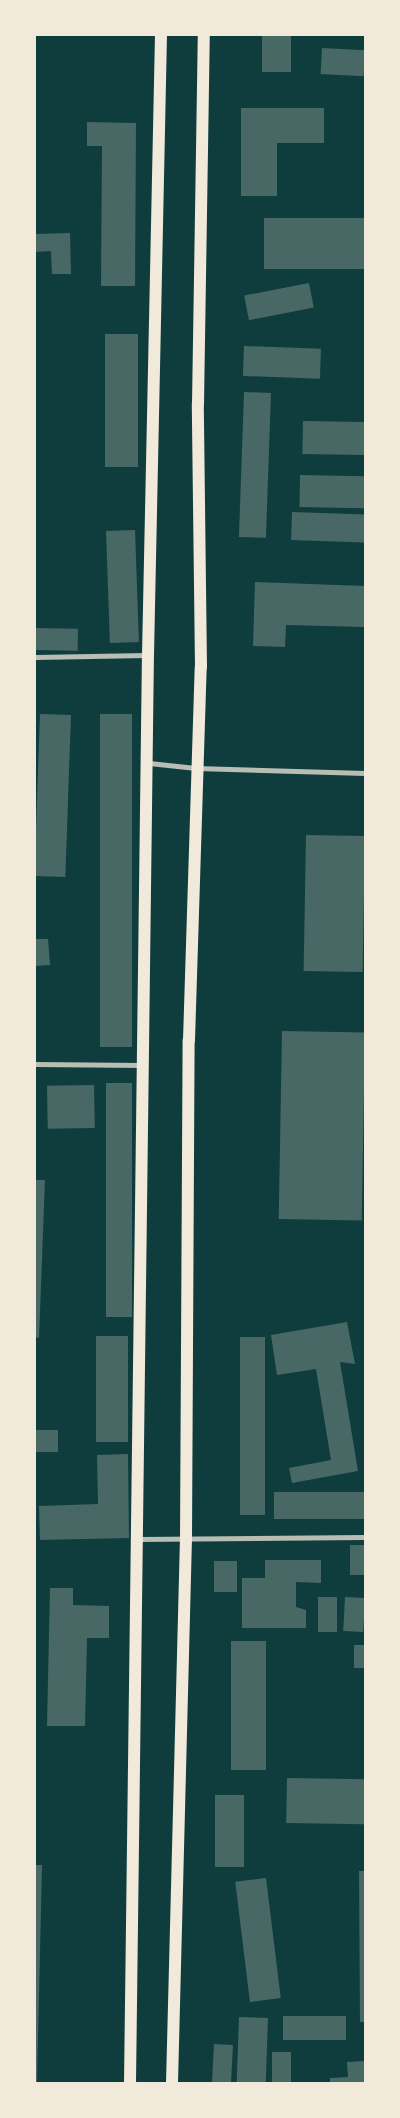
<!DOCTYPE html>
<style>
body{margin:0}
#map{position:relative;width:400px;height:2118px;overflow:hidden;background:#0f3d3e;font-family:Bitter,serif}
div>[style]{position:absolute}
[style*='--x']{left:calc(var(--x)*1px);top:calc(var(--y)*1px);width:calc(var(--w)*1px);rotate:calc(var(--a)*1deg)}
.building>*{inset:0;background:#486865;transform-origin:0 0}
.minor>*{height:5px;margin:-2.5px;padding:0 2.5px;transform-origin:2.5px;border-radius:2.5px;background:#b8beb3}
.primary>*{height:12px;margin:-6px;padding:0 6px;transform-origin:6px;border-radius:6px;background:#f1e9da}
span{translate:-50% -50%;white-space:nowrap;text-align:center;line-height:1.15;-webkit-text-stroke:4px #f1e9da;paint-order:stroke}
.frame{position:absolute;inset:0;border:36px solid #f1e9da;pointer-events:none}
</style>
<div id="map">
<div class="building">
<div style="left:262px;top:35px;width:29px;height:37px"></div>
<div style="left:322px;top:48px;width:43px;height:26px;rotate:3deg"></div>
<div style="clip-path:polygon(241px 108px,324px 108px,324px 143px,277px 143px,277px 196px,241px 196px)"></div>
<div style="clip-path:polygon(87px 122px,136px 123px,135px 286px,101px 286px,102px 146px,87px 146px)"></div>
<div style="left:264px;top:218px;width:101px;height:51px"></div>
<div style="clip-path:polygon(70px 233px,71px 274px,52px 274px,51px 251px,35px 252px,35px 234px)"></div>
<div style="left:309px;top:283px;width:25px;height:66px;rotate:79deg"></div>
<div style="left:138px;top:334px;width:133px;height:33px;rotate:90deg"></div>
<div style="left:244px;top:346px;width:77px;height:30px;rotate:2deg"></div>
<div style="left:244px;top:392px;width:27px;height:145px;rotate:2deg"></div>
<div style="left:303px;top:421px;width:62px;height:33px;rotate:1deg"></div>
<div style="left:300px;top:475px;width:65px;height:32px;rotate:1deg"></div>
<div style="left:292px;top:512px;width:73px;height:28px;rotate:2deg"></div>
<div style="left:135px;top:530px;width:112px;height:29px;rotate:88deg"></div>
<div style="clip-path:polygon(255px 582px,365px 586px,365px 627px,286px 625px,285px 647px,253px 646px)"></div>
<div style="left:35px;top:628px;width:43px;height:22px;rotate:1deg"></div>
<div style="left:40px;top:714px;width:31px;height:162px;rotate:2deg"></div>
<div style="left:100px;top:714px;width:32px;height:333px"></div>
<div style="left:306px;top:835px;width:59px;height:136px;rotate:1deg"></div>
<div style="clip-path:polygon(35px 939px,48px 939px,50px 965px,35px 966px)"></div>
<div style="left:282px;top:1031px;width:83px;height:188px;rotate:1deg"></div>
<div style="left:106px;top:1083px;width:26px;height:234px"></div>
<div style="left:94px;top:1085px;width:43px;height:47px;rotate:89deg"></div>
<div style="clip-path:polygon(35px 1180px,45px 1180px,39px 1338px,35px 1337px)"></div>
<div style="clip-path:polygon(347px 1322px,355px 1364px,340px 1362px,358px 1471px,292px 1483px,289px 1468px,331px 1460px,316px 1369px,277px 1375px,271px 1335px)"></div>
<div style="left:96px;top:1336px;width:32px;height:106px"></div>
<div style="left:240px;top:1337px;width:25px;height:178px"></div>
<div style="left:58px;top:1430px;width:22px;height:23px;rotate:90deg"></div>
<div style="clip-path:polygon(128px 1454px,129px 1538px,40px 1540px,39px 1506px,98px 1504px,97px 1455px)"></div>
<div style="left:365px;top:1492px;width:27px;height:91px;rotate:90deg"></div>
<div style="left:350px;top:1545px;width:15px;height:30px"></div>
<div style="clip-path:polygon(265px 1560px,321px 1560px,321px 1583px,296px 1582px,296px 1607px,306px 1610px,306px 1628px,242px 1628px,242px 1578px,265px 1578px)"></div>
<div style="left:237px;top:1561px;width:31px;height:23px;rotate:90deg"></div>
<div style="clip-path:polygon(50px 1588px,73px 1588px,73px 1605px,109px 1606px,109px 1638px,87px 1638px,85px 1726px,47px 1726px)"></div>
<div style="left:318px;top:1597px;width:19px;height:35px"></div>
<div style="left:345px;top:1597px;width:20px;height:34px;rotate:3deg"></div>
<div style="left:231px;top:1641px;width:35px;height:129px"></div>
<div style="left:354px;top:1645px;width:11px;height:23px"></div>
<div style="left:287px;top:1778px;width:78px;height:45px;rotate:1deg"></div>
<div style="left:215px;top:1795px;width:29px;height:72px"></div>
<div style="clip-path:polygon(35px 1865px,42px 1865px,37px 2083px,35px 2083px)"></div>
<div style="clip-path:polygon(359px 1871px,365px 1871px,365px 2022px,360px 2022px)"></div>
<div style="left:266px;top:1878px;width:121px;height:31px;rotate:83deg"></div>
<div style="left:283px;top:2016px;width:63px;height:24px"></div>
<div style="left:239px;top:2017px;width:29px;height:66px;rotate:2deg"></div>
<div style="left:214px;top:2044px;width:19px;height:39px;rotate:3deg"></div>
<div style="left:272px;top:2052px;width:19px;height:31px"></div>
<div style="clip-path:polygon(365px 2061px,365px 2083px,330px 2083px,330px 2078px,348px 2077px,347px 2062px)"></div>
</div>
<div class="minor">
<div style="--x:35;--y:657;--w:112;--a:-1"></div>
<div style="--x:149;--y:763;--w:47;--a:6.1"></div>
<div style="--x:196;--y:768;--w:169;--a:1.7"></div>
<div style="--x:35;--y:1064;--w:107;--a:0.5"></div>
<div style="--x:139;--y:1539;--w:226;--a:-0.5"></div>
</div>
<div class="primary">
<div style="--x:130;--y:2083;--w:1428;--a:-89.28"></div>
<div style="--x:148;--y:655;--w:620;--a:-88.8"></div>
<div style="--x:172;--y:2083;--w:544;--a:-88.53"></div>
<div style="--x:186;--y:1539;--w:499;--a:-89.7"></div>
<div style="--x:189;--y:1040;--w:373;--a:-88.2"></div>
<div style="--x:201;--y:667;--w:263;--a:-90.7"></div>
<div style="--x:198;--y:404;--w:369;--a:-89.1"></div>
</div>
<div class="frame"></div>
</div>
